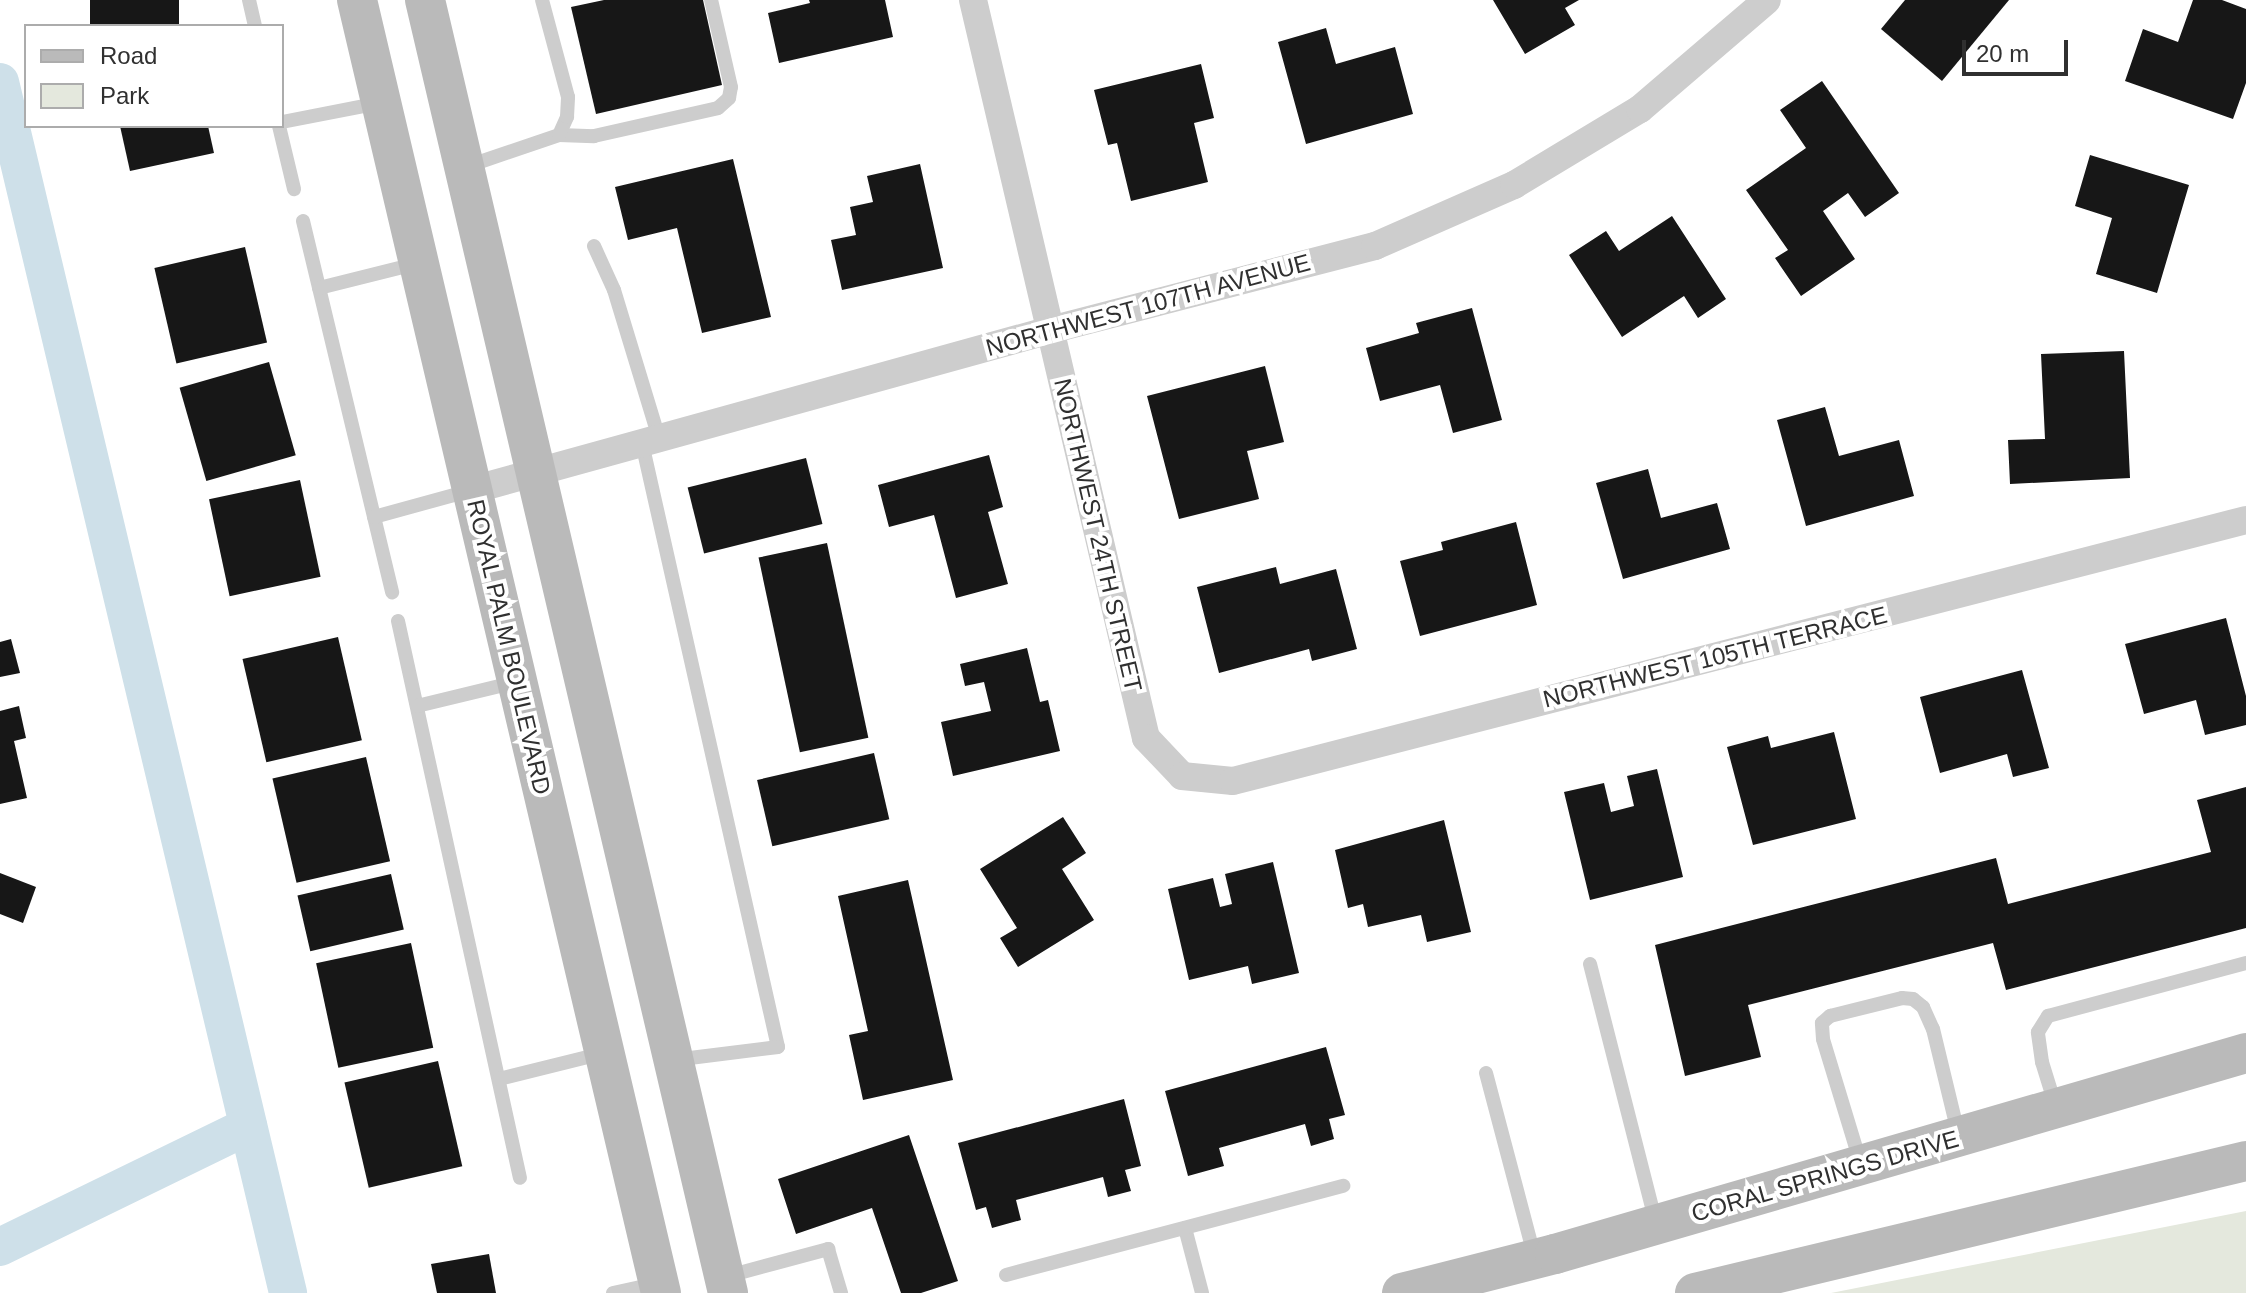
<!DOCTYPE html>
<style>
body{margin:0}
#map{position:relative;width:2246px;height:1293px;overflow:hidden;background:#fff;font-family:Helvetica,sans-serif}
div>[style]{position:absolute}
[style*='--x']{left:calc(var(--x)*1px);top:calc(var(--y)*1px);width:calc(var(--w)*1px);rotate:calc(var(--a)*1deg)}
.green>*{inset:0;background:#e4e8dd}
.canal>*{height:38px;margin:-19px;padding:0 19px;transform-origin:19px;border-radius:19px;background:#cee0e9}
.building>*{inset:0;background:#171717;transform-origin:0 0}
.lane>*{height:14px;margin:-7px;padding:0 7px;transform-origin:7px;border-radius:7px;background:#cdcdcd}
.street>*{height:28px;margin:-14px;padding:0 14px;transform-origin:14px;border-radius:14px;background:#cdcdcd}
.secondary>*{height:40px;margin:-20px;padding:0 20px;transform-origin:20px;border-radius:20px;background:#bababa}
span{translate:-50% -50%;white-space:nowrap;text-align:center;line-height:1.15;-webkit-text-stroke:8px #fff;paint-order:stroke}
.street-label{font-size:24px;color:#303030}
.legend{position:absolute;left:24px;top:24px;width:260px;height:104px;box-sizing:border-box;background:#fff;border:2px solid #acacac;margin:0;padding:10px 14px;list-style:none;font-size:24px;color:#303030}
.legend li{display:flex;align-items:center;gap:16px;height:40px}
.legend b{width:40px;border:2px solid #acacac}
.scale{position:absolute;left:1962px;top:40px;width:106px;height:36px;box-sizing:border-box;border:4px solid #303030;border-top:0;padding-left:10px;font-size:24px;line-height:28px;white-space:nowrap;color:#303030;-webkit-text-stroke:6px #fff;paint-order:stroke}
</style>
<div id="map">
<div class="green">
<div style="clip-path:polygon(2246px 1211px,2246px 1293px,1831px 1293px)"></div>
</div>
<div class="canal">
<div style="--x:0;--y:82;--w:1245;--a:76.62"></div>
<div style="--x:0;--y:1247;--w:276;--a:-26"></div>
</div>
<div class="building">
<div style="left:90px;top:0;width:89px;height:27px"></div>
<div style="clip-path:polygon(604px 0,703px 0,722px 85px,596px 114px,571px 7px)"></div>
<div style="clip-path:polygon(809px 0,885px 0,893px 37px,779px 63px,768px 13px,810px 3px)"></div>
<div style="clip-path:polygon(1493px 0,1579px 0,1565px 8px,1575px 25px,1525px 54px)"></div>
<div style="clip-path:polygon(1905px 0,2009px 0,1942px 81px,1881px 29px)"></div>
<div style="clip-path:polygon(2193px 0,2222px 0,2246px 9px,2246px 83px,2233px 119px,2125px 81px,2143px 29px,2178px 42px)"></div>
<div style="clip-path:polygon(1326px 28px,1336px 64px,1395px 47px,1413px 114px,1306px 144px,1278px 42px)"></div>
<div style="clip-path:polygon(1201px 64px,1214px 118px,1194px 123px,1208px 182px,1131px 201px,1117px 143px,1108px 145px,1094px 90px)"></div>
<div style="clip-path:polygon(1822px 81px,1899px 193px,1865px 217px,1848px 193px,1823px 211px,1855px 259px,1801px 296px,1775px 258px,1788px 250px,1746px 190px,1806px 148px,1780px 110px)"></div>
<div style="clip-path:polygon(120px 126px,208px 126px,214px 153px,130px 171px)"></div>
<div style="clip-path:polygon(2090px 155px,2189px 185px,2157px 293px,2096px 274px,2112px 218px,2075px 206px)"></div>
<div style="clip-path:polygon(733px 159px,771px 317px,702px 333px,677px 228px,628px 240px,615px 187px)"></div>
<div style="clip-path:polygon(920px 164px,943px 268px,842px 290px,831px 240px,856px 235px,850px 207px,873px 202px,867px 176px)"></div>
<div style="clip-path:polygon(1672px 216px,1726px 299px,1698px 318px,1684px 296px,1622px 337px,1569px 255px,1606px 231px,1619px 251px)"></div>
<div style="left:245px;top:247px;width:98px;height:93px;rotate:77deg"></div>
<div style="clip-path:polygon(1472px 308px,1502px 420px,1453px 433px,1440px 385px,1380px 401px,1366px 348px,1419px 333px,1416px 323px)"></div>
<div style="clip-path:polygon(2124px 351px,2130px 478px,2010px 484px,2008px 440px,2045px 439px,2041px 354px)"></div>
<div style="left:269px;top:362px;width:97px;height:93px;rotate:74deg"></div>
<div style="clip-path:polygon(1265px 366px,1284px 442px,1247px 451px,1259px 499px,1179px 519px,1147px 396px)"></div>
<div style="clip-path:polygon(1825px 407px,1839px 456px,1899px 440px,1914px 496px,1806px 526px,1777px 420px)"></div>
<div style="clip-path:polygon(989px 455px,1003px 507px,988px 512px,1008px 584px,956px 598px,934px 515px,889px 527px,878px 485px)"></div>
<div style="left:806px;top:458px;width:68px;height:122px;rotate:76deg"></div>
<div style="clip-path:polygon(1648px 469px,1661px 518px,1717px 503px,1730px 549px,1623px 579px,1596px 483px)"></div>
<div style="left:300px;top:480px;width:99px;height:93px;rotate:78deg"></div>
<div style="clip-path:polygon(1516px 522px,1537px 605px,1420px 636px,1400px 561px,1443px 550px,1441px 542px)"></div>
<div style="left:827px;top:543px;width:199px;height:70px;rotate:78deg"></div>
<div style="clip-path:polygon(1276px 567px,1280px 584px,1336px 569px,1357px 649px,1312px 661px,1309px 649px,1219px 673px,1197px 587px)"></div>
<div style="clip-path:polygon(2226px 618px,2246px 696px,2246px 725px,2205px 735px,2196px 700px,2144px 714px,2125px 644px)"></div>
<div style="left:338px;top:637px;width:106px;height:98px;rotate:77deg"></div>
<div style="clip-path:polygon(11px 639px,20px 673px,0 677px,0 642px)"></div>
<div style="clip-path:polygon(1027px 648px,1040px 702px,1048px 700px,1060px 751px,953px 776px,941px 722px,991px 711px,984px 682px,965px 686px,960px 664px)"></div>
<div style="clip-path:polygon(2022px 670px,2049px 768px,2013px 777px,2007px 754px,1940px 773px,1920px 697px)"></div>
<div style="clip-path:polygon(19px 706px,26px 738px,14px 741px,27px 798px,0 804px,0 711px)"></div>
<div style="clip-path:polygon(1834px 732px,1856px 819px,1753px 845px,1727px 747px,1768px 736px,1771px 748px)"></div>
<div style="left:874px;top:753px;width:68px;height:120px;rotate:77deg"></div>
<div style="left:366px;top:757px;width:107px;height:96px;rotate:77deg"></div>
<div style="clip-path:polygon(1657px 769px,1683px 877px,1590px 900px,1564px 792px,1604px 783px,1611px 812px,1634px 806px,1627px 776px)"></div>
<div style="clip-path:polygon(2246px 787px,2246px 928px,2006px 990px,1993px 943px,1748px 1005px,1761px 1057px,1685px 1076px,1655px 945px,1996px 858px,2008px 904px,2211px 852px,2197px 800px)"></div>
<div style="clip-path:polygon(1063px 817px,1086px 853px,1062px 869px,1094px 920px,1018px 967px,1000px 938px,1017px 928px,980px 869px)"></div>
<div style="clip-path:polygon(1444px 820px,1471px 932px,1427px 942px,1421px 915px,1368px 927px,1363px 904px,1348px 908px,1335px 850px)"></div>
<div style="clip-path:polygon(1273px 862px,1299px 973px,1252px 984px,1248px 966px,1189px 980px,1168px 889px,1213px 878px,1220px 907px,1232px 904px,1225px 874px)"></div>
<div style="clip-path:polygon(0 873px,36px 887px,23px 923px,0 914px)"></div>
<div style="left:391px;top:874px;width:57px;height:96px;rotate:77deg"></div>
<div style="clip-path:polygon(908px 880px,953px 1080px,863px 1100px,849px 1035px,868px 1031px,838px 896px)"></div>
<div style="left:411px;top:943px;width:107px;height:97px;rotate:78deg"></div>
<div style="clip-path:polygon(1326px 1047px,1345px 1115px,1329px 1119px,1334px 1139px,1311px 1146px,1305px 1124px,1219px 1148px,1224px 1166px,1188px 1176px,1165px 1091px)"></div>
<div style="left:438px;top:1061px;width:108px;height:96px;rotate:77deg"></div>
<div style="clip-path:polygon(1124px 1099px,1141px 1166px,1125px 1170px,1131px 1191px,1108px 1197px,1103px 1177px,1016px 1200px,1021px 1220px,992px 1228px,986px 1207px,976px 1210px,958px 1143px)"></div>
<div style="clip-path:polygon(909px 1135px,958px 1281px,921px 1293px,901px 1293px,872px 1208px,796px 1234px,778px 1179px)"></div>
<div style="clip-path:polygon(489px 1254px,496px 1293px,437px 1293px,431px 1264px)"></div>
</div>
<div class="lane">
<div style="--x:249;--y:0;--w:27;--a:77"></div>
<div style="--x:282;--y:122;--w:100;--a:-11"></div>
<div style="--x:279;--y:126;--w:65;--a:76.6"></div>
<div style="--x:559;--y:135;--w:35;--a:2"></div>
<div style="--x:594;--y:136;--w:127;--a:-12.7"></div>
<div style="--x:718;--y:108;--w:15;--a:-42"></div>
<div style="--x:729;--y:98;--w:11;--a:-80"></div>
<div style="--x:731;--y:87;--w:89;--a:-102.9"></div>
<div style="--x:465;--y:167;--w:99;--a:-18.8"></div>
<div style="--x:559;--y:135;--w:20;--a:-66"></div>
<div style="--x:567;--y:117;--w:20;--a:-87"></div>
<div style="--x:568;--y:97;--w:100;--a:-105"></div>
<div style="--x:303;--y:221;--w:382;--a:76.5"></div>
<div style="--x:594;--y:246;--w:48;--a:65.6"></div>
<div style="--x:614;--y:290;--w:155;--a:73.1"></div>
<div style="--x:319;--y:288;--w:99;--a:-14"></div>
<div style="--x:642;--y:443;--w:619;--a:77.31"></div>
<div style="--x:778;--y:1047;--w:105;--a:172.9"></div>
<div style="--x:374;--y:517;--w:102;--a:-15.4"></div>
<div style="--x:398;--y:621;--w:570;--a:77.65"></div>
<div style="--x:417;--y:706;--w:102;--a:-13.6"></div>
<div style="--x:1590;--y:964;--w:267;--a:75.7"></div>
<div style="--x:1486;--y:1073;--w:191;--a:75.2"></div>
<div style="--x:499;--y:1079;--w:108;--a:-13.9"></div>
<div style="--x:2055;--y:1104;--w:44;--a:-107.2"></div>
<div style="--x:2042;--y:1062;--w:30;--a:-98"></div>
<div style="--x:2038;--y:1032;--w:19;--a:-58"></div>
<div style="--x:2048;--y:1016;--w:205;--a:-15"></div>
<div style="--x:1860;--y:1161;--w:127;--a:-106.9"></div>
<div style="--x:1823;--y:1039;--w:16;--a:-94"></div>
<div style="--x:1822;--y:1023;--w:11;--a:-41"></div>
<div style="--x:1830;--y:1016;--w:74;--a:-14"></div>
<div style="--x:1902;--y:998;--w:11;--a:5"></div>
<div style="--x:1913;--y:999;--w:13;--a:39"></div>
<div style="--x:1923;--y:1007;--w:24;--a:66"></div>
<div style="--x:1933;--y:1029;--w:106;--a:76.4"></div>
<div style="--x:1185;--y:1228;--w:67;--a:75.3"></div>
<div style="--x:1006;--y:1275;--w:349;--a:-14.8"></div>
<div style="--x:728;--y:1276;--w:104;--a:-15.1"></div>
<div style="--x:828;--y:1249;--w:46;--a:73.5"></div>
<div style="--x:613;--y:1293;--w:42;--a:-12.4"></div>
</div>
<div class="street">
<div style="--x:973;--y:0;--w:758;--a:76.81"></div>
<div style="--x:1146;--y:738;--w:52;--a:46.5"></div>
<div style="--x:1182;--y:776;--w:51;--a:5.6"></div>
<div style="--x:1233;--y:781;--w:1046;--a:-14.45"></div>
<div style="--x:472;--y:490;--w:600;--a:-15.47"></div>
<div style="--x:1050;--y:330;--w:336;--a:-14.5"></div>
<div style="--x:1375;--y:246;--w:152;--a:-23.7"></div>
<div style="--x:1514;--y:185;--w:147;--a:-31.1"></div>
<div style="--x:1640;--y:109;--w:167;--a:-40.6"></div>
</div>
<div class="secondary">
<div style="--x:357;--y:0;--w:1328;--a:76.77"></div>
<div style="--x:425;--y:0;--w:1328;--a:76.81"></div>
<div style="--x:1402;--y:1293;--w:158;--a:-14.3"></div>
<div style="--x:1555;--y:1254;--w:720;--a:-16.22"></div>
<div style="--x:1695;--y:1293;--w:567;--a:-13.47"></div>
</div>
<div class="street-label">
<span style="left:1148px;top:305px;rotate:-15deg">NORTHWEST 107TH AVENUE</span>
<span style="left:1098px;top:535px;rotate:77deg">NORTHWEST 24TH STREET</span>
<span style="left:509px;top:647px;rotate:77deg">ROYAL PALM BOULEVARD</span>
<span style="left:1715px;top:657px;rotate:-14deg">NORTHWEST 105TH TERRACE</span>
<span style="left:1825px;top:1176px;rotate:-16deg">CORAL SPRINGS DRIVE</span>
</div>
<ul class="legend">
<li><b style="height:10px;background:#bababa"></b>Road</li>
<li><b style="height:22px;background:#e4e8dd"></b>Park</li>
</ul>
<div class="scale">20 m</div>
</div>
